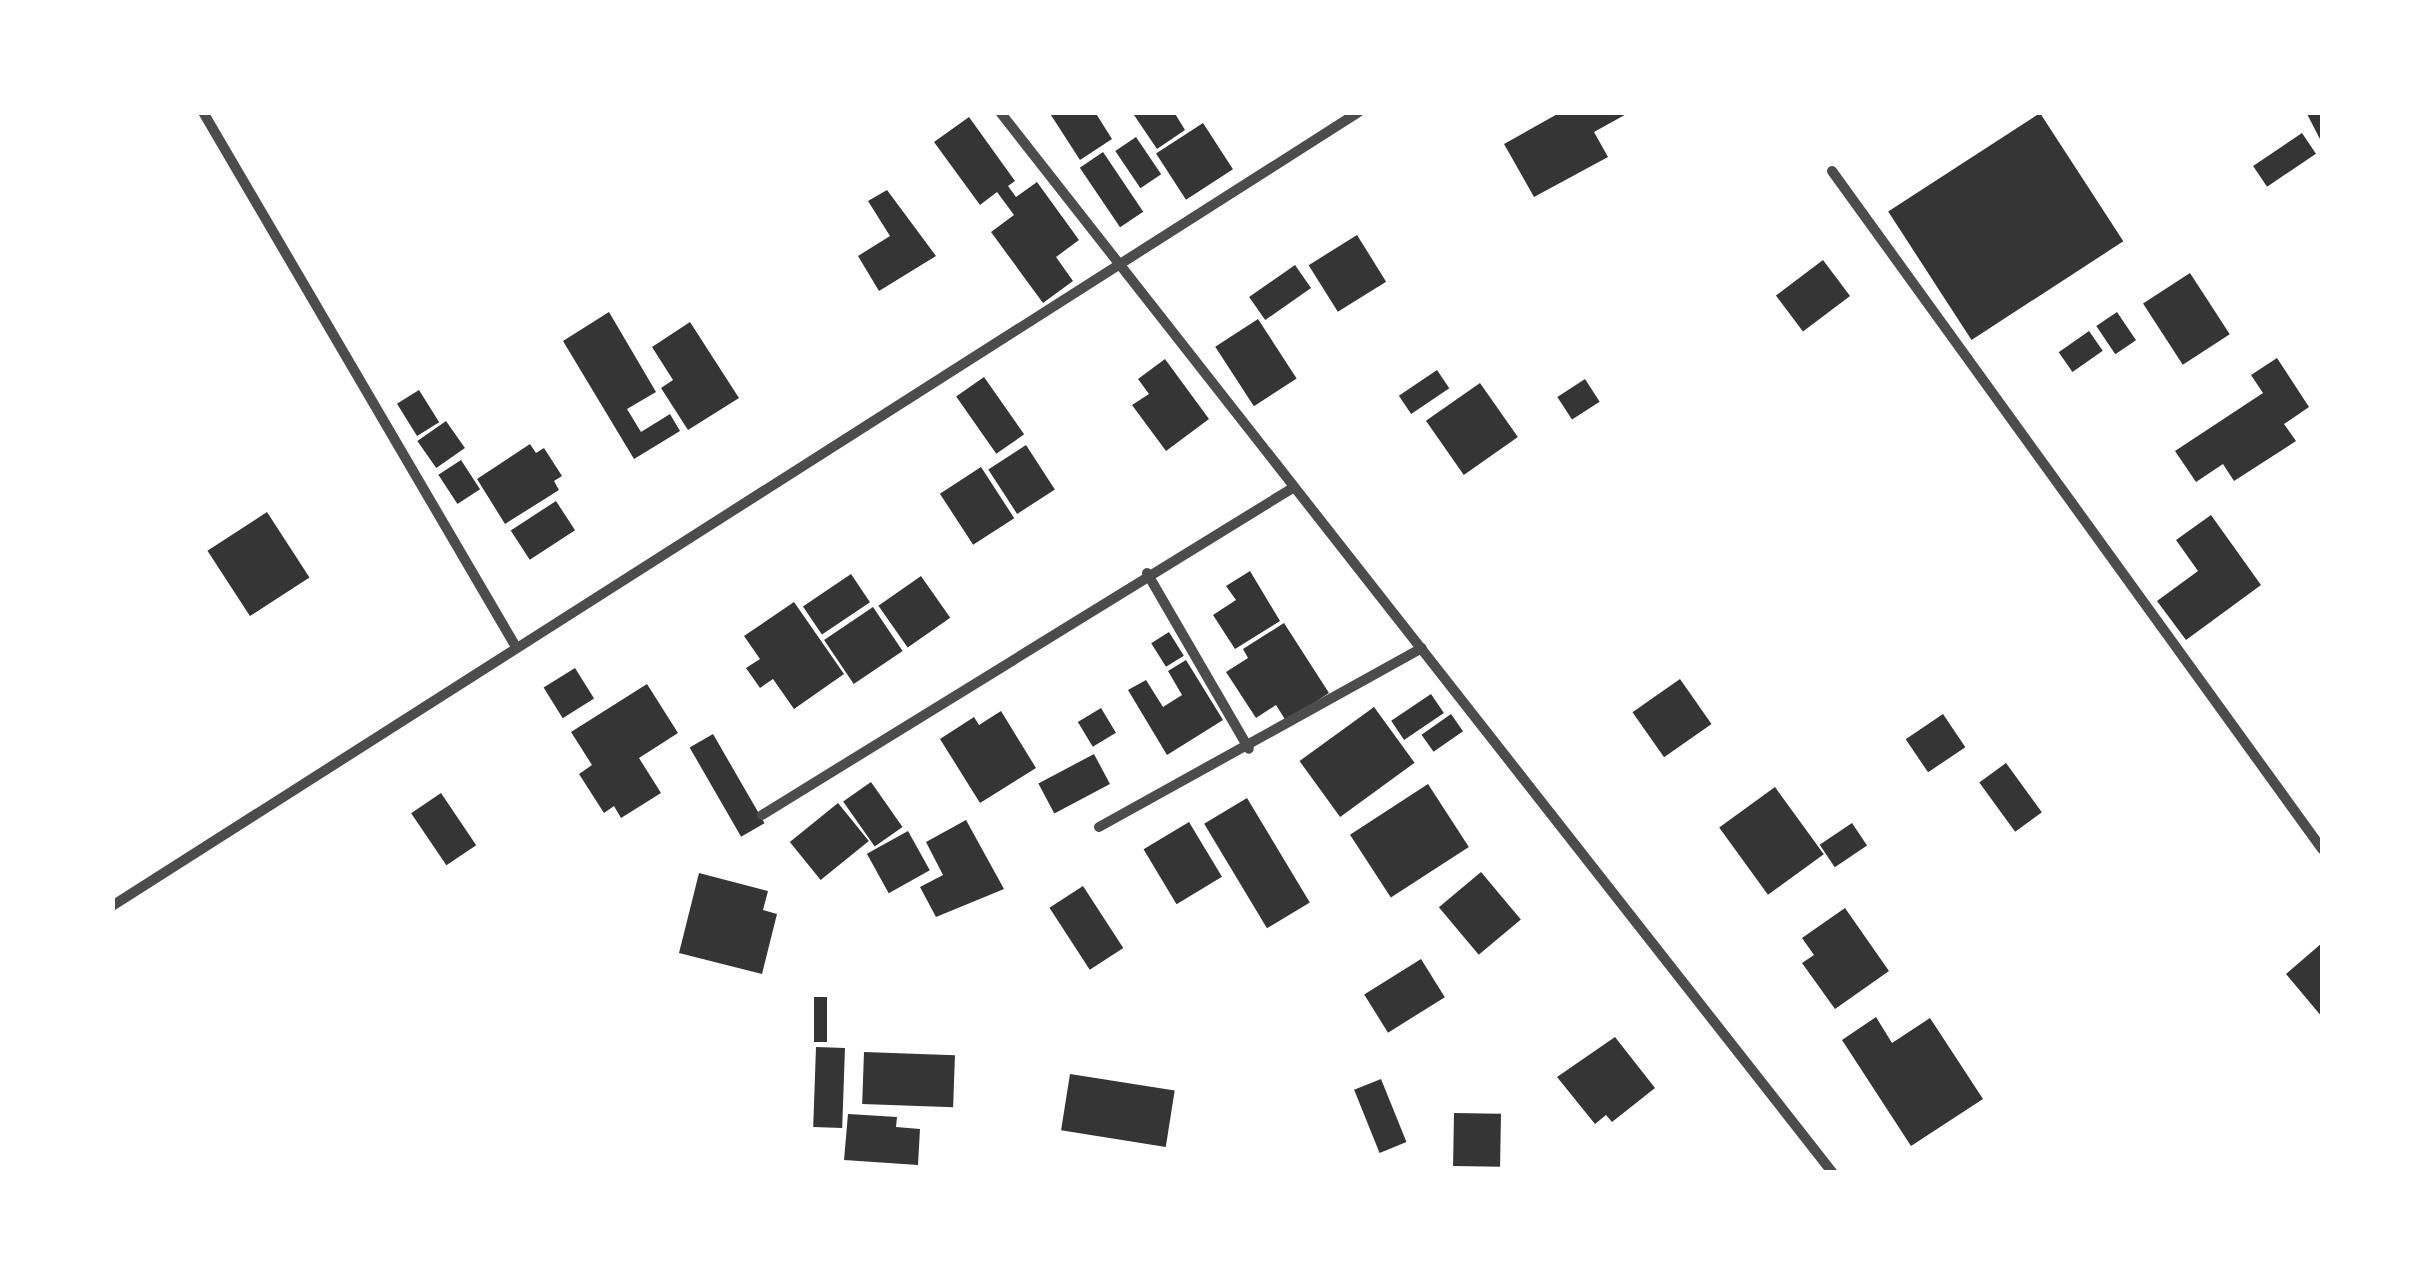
<!DOCTYPE html>
<style>
body{margin:0}
#map{position:relative;width:2435px;height:1285px;overflow:hidden;background:#fff;font-family:"Playfair Display",serif}
div>[style]{position:absolute}
[style*='--x']{left:calc(var(--x)*1px);top:calc(var(--y)*1px);width:calc(var(--w)*1px);rotate:calc(var(--a)*1deg)}
.building>*{inset:0;background:#353535;transform-origin:0 0}
.minor>*{height:10px;margin:-5px;padding:0 5px;transform-origin:5px;border-radius:5px;background:#4c4c4c}
span{translate:-50% -50%;white-space:nowrap;text-align:center;line-height:1.15;-webkit-text-stroke:8px #fff;paint-order:stroke}
.frame{position:absolute;inset:0;border:115px solid #fff;pointer-events:none}
</style>
<div id="map">
<div class="building">
<div style="clip-path:polygon(1049px 112px,1095px 112px,1112px 139px,1080px 160px)"></div>
<div style="clip-path:polygon(1132px 112px,1174px 112px,1185px 130px,1157px 149px)"></div>
<div style="clip-path:polygon(1561px 112px,1630px 112px,1594px 132px,1608px 157px,1534px 197px,1504px 144px)"></div>
<div style="clip-path:polygon(2306px 112px,2322px 112px,2322px 143px)"></div>
<div style="left:2040px;top:113px;width:153px;height:181px;rotate:57deg"></div>
<div style="clip-path:polygon(969px 117px,1015px 181px,1008px 186px,1016px 197px,1037px 182px,1079px 240px,1056px 257px,1073px 281px,1043px 303px,991px 232px,1014px 215px,997px 192px,980px 205px,934px 142px)"></div>
<div style="left:1203px;top:123px;width:55px;height:56px;rotate:57deg"></div>
<div style="left:2302px;top:133px;width:25px;height:59px;rotate:56deg"></div>
<div style="left:1136px;top:137px;width:45px;height:25px;rotate:56deg"></div>
<div style="left:1103px;top:152px;width:72px;height:28px;rotate:56deg"></div>
<div style="clip-path:polygon(887px 190px,936px 256px,879px 291px,858px 256px,890px 236px,868px 201px)"></div>
<div style="left:1357px;top:235px;width:55px;height:57px;rotate:58deg"></div>
<div style="left:1823px;top:260px;width:45px;height:59px;rotate:53deg"></div>
<div style="left:1295px;top:265px;width:28px;height:56px;rotate:55deg"></div>
<div style="left:2190px;top:273px;width:73px;height:56px;rotate:57deg"></div>
<div style="clip-path:polygon(609px 312px,656px 392px,627px 409px,641px 432px,670px 414px,680px 431px,634px 459px,563px 341px)"></div>
<div style="left:2117px;top:312px;width:34px;height:25px;rotate:56deg"></div>
<div style="left:1258px;top:319px;width:71px;height:51px;rotate:57deg"></div>
<div style="clip-path:polygon(690px 322px,739px 398px,688px 430px,661px 388px,673px 380px,652px 347px)"></div>
<div style="left:2089px;top:331px;width:24px;height:37px;rotate:55deg"></div>
<div style="clip-path:polygon(2277px 358px,2309px 407px,2284px 424px,2296px 441px,2234px 481px,2223px 464px,2196px 482px,2175px 451px,2263px 393px,2251px 375px)"></div>
<div style="clip-path:polygon(1165px 359px,1209px 419px,1166px 451px,1132px 405px,1149px 394px,1138px 379px)"></div>
<div style="left:1437px;top:370px;width:22px;height:46px;rotate:56deg"></div>
<div style="left:984px;top:377px;width:70px;height:34px;rotate:55deg"></div>
<div style="left:1585px;top:379px;width:27px;height:33px;rotate:57deg"></div>
<div style="left:1480px;top:383px;width:66px;height:66px;rotate:55deg"></div>
<div style="left:419px;top:390px;width:38px;height:26px;rotate:58deg"></div>
<div style="left:446px;top:421px;width:33px;height:35px;rotate:55deg"></div>
<div style="clip-path:polygon(530px 444px,536px 453px,544px 448px,562px 476px,554px 481px,559px 490px,505px 524px,477px 479px)"></div>
<div style="left:1026px;top:445px;width:53px;height:45px;rotate:57deg"></div>
<div style="left:461px;top:460px;width:35px;height:27px;rotate:57deg"></div>
<div style="left:981px;top:467px;width:61px;height:49px;rotate:57deg"></div>
<div style="left:556px;top:501px;width:35px;height:54px;rotate:57deg"></div>
<div style="left:267px;top:512px;width:78px;height:71px;rotate:57deg"></div>
<div style="clip-path:polygon(2211px 515px,2261px 585px,2186px 640px,2157px 601px,2198px 571px,2176px 540px)"></div>
<div style="clip-path:polygon(1250px 571px,1280px 621px,1235px 649px,1213px 615px,1236px 600px,1226px 586px)"></div>
<div style="left:851px;top:574px;width:34px;height:58px;rotate:56deg"></div>
<div style="left:921px;top:576px;width:51px;height:52px;rotate:55deg"></div>
<div style="clip-path:polygon(794px 602px,844px 674px,794px 709px,773px 679px,760px 688px,746px 668px,760px 659px,744px 636px)"></div>
<div style="left:873px;top:607px;width:53px;height:59px;rotate:56deg"></div>
<div style="clip-path:polygon(1284px 623px,1329px 693px,1286px 721px,1276px 705px,1256px 718px,1226px 672px,1248px 658px,1243px 649px)"></div>
<div style="left:1169px;top:632px;width:28px;height:21px;rotate:58deg"></div>
<div style="clip-path:polygon(1186px 660px,1223px 720px,1167px 755px,1128px 690px,1146px 680px,1163px 707px,1182px 695px,1168px 671px)"></div>
<div style="left:575px;top:668px;width:36px;height:37px;rotate:58deg"></div>
<div style="left:1680px;top:679px;width:55px;height:58px;rotate:55deg"></div>
<div style="clip-path:polygon(647px 684px,678px 733px,639px 758px,661px 793px,621px 818px,614px 806px,604px 813px,579px 774px,592px 765px,571px 732px)"></div>
<div style="left:1431px;top:694px;width:23px;height:48px;rotate:56deg"></div>
<div style="left:1374px;top:707px;width:69px;height:92px;rotate:54deg"></div>
<div style="left:1101px;top:708px;width:29px;height:27px;rotate:59deg"></div>
<div style="clip-path:polygon(1001px 711px,1036px 768px,980px 803px,940px 739px,974px 717px,979px 725px)"></div>
<div style="left:1451px;top:714px;width:21px;height:36px;rotate:55deg"></div>
<div style="left:1943px;top:714px;width:40px;height:45px;rotate:56deg"></div>
<div style="left:713px;top:734px;width:103px;height:27px;rotate:60deg"></div>
<div style="left:1094px;top:754px;width:34px;height:63px;rotate:62deg"></div>
<div style="left:2006px;top:763px;width:61px;height:33px;rotate:54deg"></div>
<div style="left:871px;top:782px;width:55px;height:34px;rotate:55deg"></div>
<div style="left:1428px;top:784px;width:75px;height:93px;rotate:57deg"></div>
<div style="left:1775px;top:787px;width:83px;height:69px;rotate:54deg"></div>
<div style="left:441px;top:793px;width:63px;height:36px;rotate:56deg"></div>
<div style="left:1247px;top:798px;width:122px;height:50px;rotate:59deg"></div>
<div style="left:838px;top:803px;width:49px;height:62px;rotate:51deg"></div>
<div style="clip-path:polygon(966px 820px,1004px 889px,936px 917px,920px 887px,943px 875px,926px 842px)"></div>
<div style="left:1189px;top:822px;width:64px;height:53px;rotate:59deg"></div>
<div style="left:1852px;top:823px;width:27px;height:39px;rotate:56deg"></div>
<div style="left:908px;top:831px;width:45px;height:47px;rotate:61deg"></div>
<div style="left:1481px;top:872px;width:62px;height:55px;rotate:50deg"></div>
<div style="clip-path:polygon(699px 873px,768px 891px,763px 910px,777px 914px,762px 974px,679px 953px)"></div>
<div style="left:1083px;top:886px;width:74px;height:40px;rotate:57deg"></div>
<div style="clip-path:polygon(1845px 908px,1889px 971px,1835px 1009px,1802px 963px,1814px 955px,1802px 938px)"></div>
<div style="clip-path:polygon(2322px 943px,2322px 1017px,2286px 974px)"></div>
<div style="left:1421px;top:959px;width:45px;height:67px;rotate:58deg"></div>
<div style="left:814px;top:997px;width:13px;height:45px"></div>
<div style="clip-path:polygon(1876px 1017px,1892px 1043px,1930px 1018px,1983px 1099px,1911px 1146px,1842px 1040px)"></div>
<div style="clip-path:polygon(1615px 1037px,1655px 1088px,1612px 1122px,1606px 1115px,1595px 1124px,1557px 1077px)"></div>
<div style="left:816px;top:1047px;width:29px;height:80px;rotate:2deg"></div>
<div style="left:864px;top:1052px;width:91px;height:52px;rotate:2deg"></div>
<div style="left:1070px;top:1074px;width:106px;height:57px;rotate:9deg"></div>
<div style="left:1381px;top:1079px;width:68px;height:29px;rotate:68deg"></div>
<div style="left:1454px;top:1113px;width:47px;height:53px;rotate:1deg"></div>
<div style="clip-path:polygon(848px 1114px,897px 1117px,896px 1127px,920px 1129px,918px 1165px,844px 1160px)"></div>
</div>
<div class="minor">
<div style="--x:203;--y:112;--w:620;--a:59.67"></div>
<div style="--x:1000;--y:112;--w:1348;--a:51.87"></div>
<div style="--x:1832;--y:171;--w:837;--a:54.14"></div>
<div style="--x:1147;--y:573;--w:203;--a:59.9"></div>
<div style="--x:762;--y:815;--w:621;--a:-31.64"></div>
<div style="--x:1099;--y:827;--w:369;--a:-29"></div>
<div style="--x:112;--y:906;--w:1478;--a:-32.49"></div>
</div>
<div class="frame"></div>
</div>
